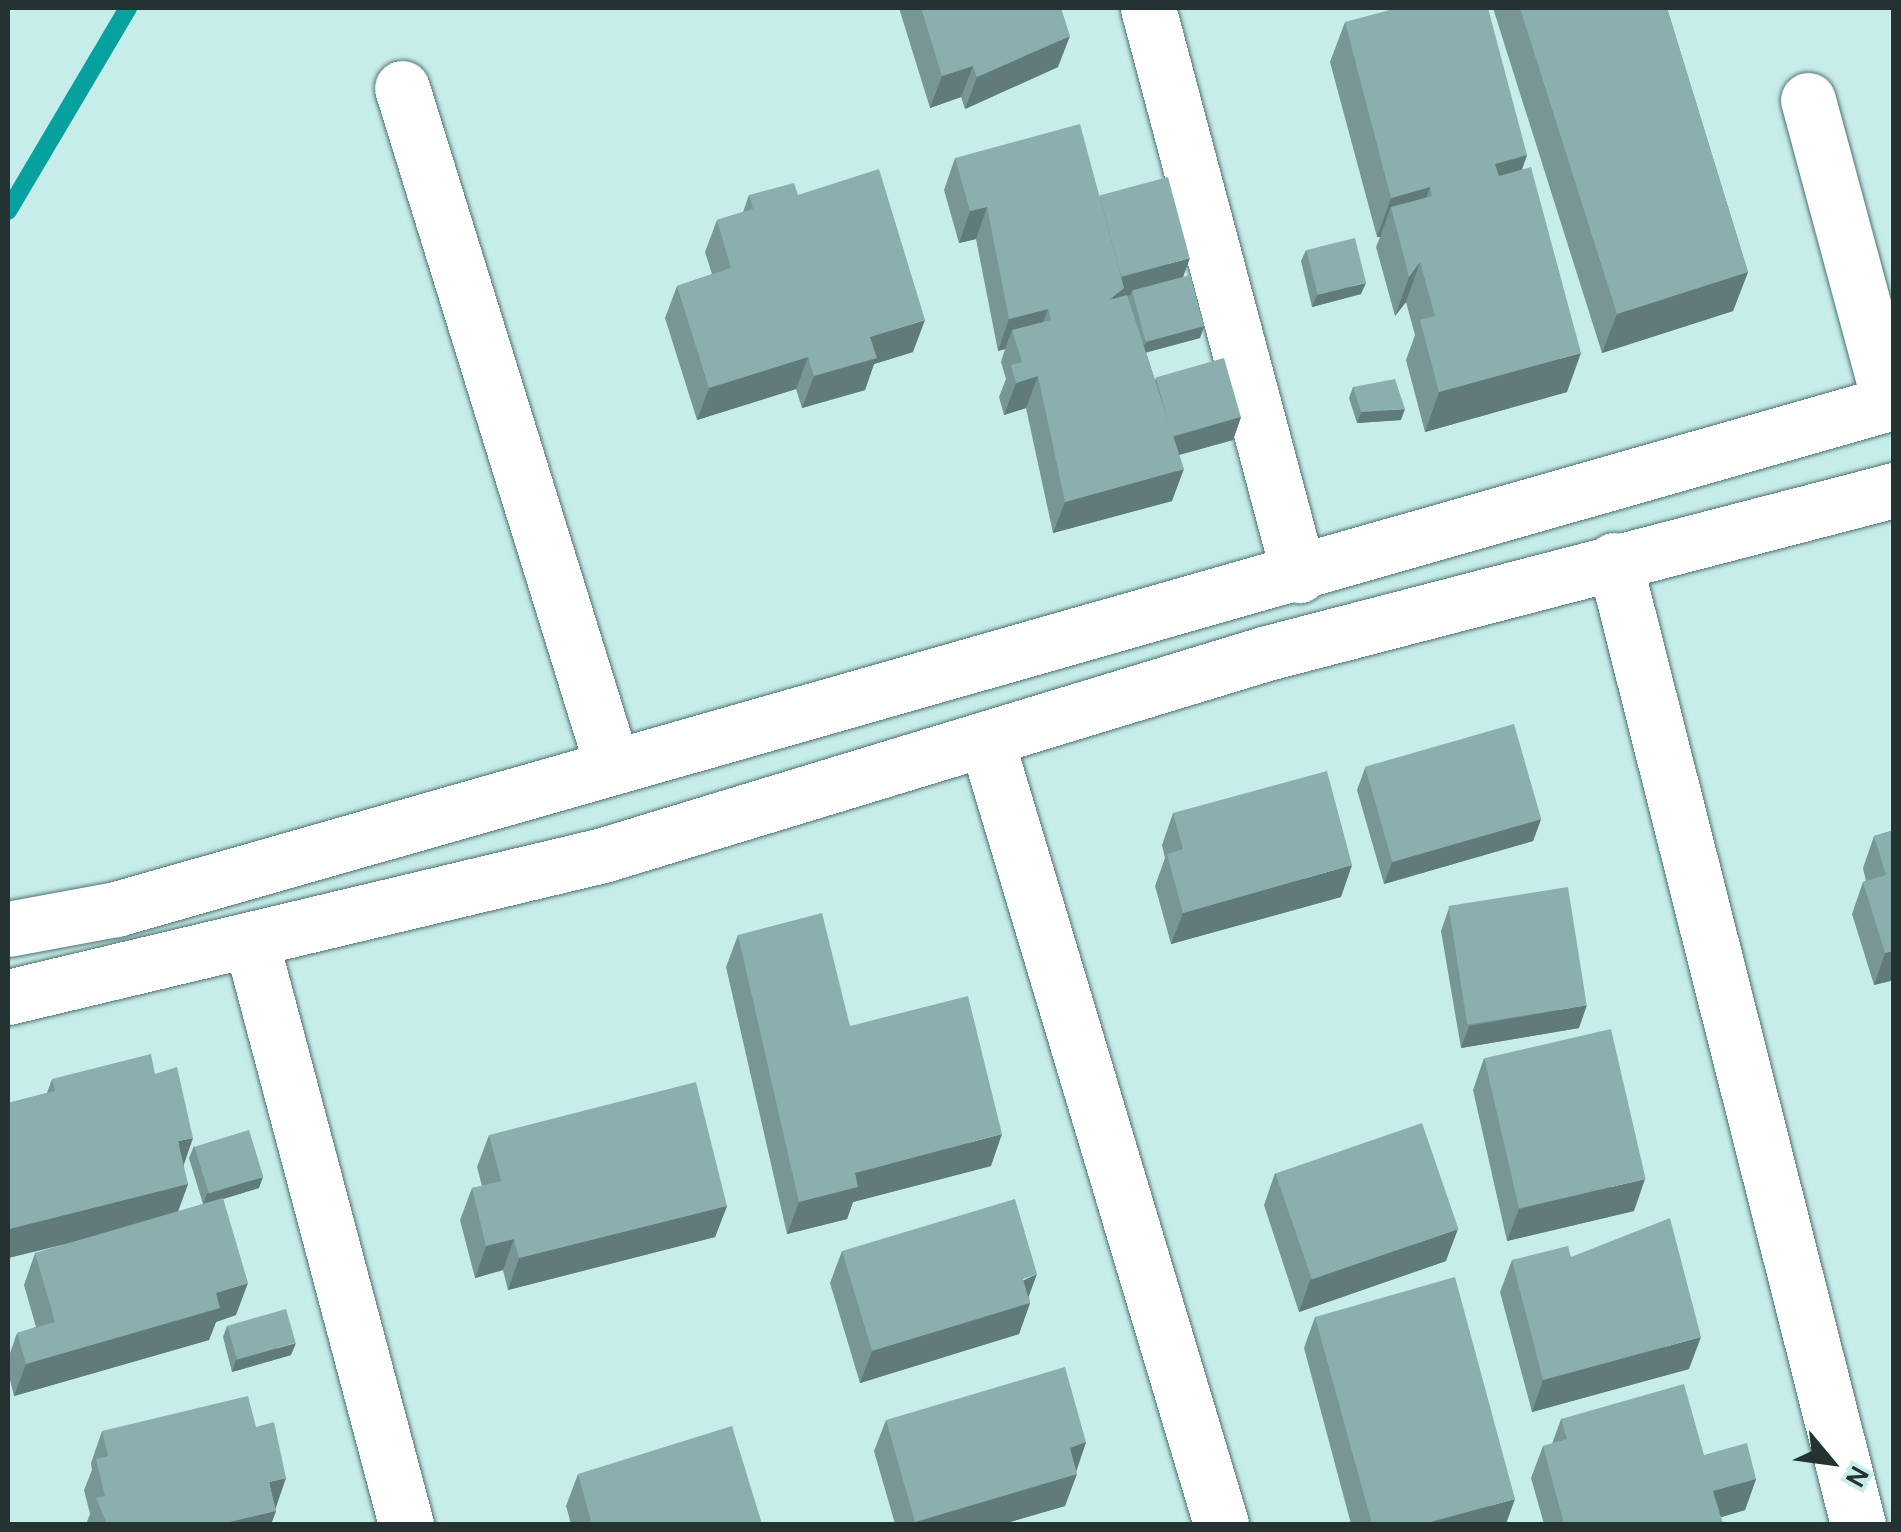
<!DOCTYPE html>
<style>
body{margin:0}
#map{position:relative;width:1901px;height:1532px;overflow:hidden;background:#c7edeb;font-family:Karla,sans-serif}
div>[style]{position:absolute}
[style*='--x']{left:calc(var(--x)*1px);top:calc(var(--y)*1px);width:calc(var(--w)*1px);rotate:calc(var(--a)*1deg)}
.stream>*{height:18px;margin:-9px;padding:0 9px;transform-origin:9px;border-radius:9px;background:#07a2a0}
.roads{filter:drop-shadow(0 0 2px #4f7270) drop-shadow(0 0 2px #4f7270)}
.minor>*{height:55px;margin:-27.5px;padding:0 27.5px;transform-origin:27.5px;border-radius:27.5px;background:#fff}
.wall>*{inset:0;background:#789696}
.shaded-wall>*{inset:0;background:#617a7a}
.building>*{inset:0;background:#8bafae;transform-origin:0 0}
span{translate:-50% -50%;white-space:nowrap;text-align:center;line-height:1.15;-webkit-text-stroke:8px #c7edeb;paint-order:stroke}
.frame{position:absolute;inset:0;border:10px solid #243332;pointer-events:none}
.north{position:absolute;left:1781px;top:1412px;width:100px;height:100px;-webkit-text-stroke:8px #c7edeb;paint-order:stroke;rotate:119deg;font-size:28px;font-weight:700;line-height:40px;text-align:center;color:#243332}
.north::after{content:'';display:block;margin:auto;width:35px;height:45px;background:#243332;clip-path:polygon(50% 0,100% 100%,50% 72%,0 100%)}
</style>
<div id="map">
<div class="stream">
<div style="--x:8;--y:211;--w:236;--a:-59.4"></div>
</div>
<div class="roads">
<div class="minor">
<div style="--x:1148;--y:8;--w:587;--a:75.09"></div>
<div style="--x:402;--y:88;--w:706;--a:72.77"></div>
<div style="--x:1808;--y:100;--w:314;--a:74.9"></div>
<div style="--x:1614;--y:560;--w:994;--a:75.8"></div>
<div style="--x:986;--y:739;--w:819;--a:73.33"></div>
<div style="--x:8;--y:929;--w:110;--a:-10.5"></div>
<div style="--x:116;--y:909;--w:1849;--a:-15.92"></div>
<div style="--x:252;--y:945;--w:599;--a:75.11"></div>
<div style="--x:8;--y:997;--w:612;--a:-13.42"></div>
<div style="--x:603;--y:855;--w:694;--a:-16.92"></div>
<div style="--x:1267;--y:653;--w:648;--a:-14.57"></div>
</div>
</div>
<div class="wall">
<div style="clip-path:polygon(899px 8px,1061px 8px,1058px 67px,965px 109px,961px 97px,930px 108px)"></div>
<div style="clip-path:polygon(1493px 8px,1667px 8px,1748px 272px,1733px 311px,1602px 353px)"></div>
<div style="clip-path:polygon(1345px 22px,1527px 155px,1522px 169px,1567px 392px,1425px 432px,1406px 360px,1415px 335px,1406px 302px,1395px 316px,1376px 247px,1380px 237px,1377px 237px,1330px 62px)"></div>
<div style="clip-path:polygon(955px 158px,1100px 197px,1183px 277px,1204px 326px,1200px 338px,1146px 352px,1155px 380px,1156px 378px,1241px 417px,1233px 440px,1179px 455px,1172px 501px,1053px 533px,1026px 408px,1004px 415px,999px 397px,1006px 379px,1001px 362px,1005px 349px,998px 351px,976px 239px,959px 243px,944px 190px)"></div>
<div style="clip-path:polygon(749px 195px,798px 195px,913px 352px,874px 364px,865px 390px,802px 408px,796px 389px,697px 420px,665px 318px,677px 286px,712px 274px,705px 252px,717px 220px,743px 212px)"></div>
<div style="clip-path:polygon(1306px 250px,1361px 294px,1312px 307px,1301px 261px)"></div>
<div style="clip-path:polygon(1353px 387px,1401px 420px,1357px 423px,1349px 398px)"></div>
<div style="clip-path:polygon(1365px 768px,1541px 819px,1533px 841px,1384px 884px,1357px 790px)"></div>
<div style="clip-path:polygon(1173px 813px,1341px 897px,1171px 944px,1155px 886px,1165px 858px,1162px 845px)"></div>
<div style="clip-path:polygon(1894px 830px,1894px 980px,1874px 985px,1852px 914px,1863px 882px,1866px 881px,1863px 868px,1874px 836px)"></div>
<div style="clip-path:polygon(1449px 908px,1579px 1028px,1461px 1048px,1441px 931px)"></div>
<div style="clip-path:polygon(738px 935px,850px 1026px,991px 1166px,853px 1202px,847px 1219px,787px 1234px,726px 967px)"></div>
<div style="clip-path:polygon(1484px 1058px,1634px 1211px,1507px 1241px,1473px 1090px)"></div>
<div style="clip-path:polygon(155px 1074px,188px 1184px,178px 1212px,203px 1204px,189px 1158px,194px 1146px,259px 1188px,223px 1199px,236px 1315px,216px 1322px,209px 1340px,14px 1396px,8px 1372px,8px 1359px,17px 1333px,36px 1327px,24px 1285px,35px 1253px,71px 1243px,8px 1258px,8px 1103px,47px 1093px,52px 1079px)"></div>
<div style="clip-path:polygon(489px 1135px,727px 1206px,715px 1237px,508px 1290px,503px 1270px,475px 1278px,460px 1220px,472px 1188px,482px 1186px,477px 1167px)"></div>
<div style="clip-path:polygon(1275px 1173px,1446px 1261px,1299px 1312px,1264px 1205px)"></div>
<div style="clip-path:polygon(842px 1251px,1029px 1297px,1030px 1303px,1019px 1334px,860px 1383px,830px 1283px)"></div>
<div style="clip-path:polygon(1571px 1257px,1689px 1369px,1532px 1412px,1500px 1292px,1512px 1260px)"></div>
<div style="clip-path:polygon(1315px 1317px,1506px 1524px,1351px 1524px,1304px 1348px)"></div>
<div style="clip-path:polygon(227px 1326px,291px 1355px,232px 1372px,223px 1337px)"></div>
<div style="clip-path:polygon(1561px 1419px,1704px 1455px,1756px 1479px,1745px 1510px,1721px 1517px,1723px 1524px,1544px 1524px,1531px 1478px,1543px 1446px,1552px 1444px)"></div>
<div style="clip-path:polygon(886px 1420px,1086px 1442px,1065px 1506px,1003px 1524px,895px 1524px,874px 1451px)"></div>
<div style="clip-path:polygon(102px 1431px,275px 1508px,276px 1511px,271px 1524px,86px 1524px,90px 1514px,84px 1490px,92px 1470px,91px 1463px)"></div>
<div style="clip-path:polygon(578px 1474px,762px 1524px,571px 1524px,566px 1506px)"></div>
</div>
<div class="shaded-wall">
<div style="clip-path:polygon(1070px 36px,1058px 67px,965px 109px,977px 77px)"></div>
<div style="clip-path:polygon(973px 66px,961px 97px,930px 108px,942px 76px)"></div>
<div style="clip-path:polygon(1527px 155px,1513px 195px,1481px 203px,1495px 164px)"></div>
<div style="clip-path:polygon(1430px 187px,1416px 227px,1391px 207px,1380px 237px,1377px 237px,1391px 198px)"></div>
<div style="clip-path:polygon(987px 207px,976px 239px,959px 243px,970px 211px)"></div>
<div style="clip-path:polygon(1190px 258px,1182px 280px,1132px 291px,1130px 295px,1121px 298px,1098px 332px,1122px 277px)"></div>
<div style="clip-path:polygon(1420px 262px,1406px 302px,1395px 316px,1409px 277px)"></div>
<div style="clip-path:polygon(1748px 272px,1733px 311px,1602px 353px,1617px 314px)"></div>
<div style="clip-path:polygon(1366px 283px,1361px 294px,1312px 307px,1317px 295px)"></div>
<div style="clip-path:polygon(1048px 309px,1036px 341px,1012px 330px,1005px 349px,998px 351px,1009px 319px)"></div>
<div style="clip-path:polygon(925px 320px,913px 352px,874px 364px,865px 390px,802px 408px,814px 376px,870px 337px)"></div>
<div style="clip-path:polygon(1204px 326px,1200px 338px,1141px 354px,1146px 342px)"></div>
<div style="clip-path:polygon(1581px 353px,1567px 392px,1425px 432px,1439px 392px)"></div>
<div style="clip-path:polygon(808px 357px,796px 389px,697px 420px,709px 388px)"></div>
<div style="clip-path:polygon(1038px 376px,1026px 408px,1004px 415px,1016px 383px)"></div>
<div style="clip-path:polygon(1405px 409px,1401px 420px,1357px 423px,1361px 412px)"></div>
<div style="clip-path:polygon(1241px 417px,1233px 440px,1164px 459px,1173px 437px)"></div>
<div style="clip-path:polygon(1184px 469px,1172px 501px,1053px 533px,1065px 502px)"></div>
<div style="clip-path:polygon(1541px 819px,1533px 841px,1384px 884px,1392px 862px)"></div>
<div style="clip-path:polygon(1352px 865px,1341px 897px,1171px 944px,1183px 913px)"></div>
<div style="clip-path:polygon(1894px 951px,1894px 980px,1874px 985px,1885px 953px)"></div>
<div style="clip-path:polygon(1587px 1005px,1579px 1028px,1461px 1048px,1469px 1026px)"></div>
<div style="clip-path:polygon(1002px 1134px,991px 1166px,853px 1202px,847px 1219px,787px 1234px,799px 1202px,855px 1173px)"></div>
<div style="clip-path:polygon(193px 1138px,182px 1170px,178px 1141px)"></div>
<div style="clip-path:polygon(263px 1177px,259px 1188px,203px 1205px,207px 1193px)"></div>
<div style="clip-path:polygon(1645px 1179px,1634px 1211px,1507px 1241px,1519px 1209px)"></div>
<div style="clip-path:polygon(188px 1184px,176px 1216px,8px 1258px,9px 1229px)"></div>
<div style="clip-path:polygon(727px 1206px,715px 1237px,508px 1290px,519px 1258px)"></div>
<div style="clip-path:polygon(1458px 1229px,1446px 1261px,1299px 1312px,1310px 1280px)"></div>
<div style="clip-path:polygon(514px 1239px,503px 1270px,475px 1278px,486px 1246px)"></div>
<div style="clip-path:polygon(1037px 1274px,1026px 1304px,1030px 1303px,1019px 1334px,860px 1383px,872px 1351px)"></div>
<div style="clip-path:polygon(248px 1283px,236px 1315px,216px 1322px,209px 1340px,14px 1396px,26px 1364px,216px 1293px)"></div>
<div style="clip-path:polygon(1701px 1337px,1689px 1369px,1532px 1412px,1543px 1380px)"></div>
<div style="clip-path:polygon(296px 1343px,291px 1355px,232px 1372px,236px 1360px)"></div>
<div style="clip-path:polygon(1086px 1442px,1075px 1474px,1070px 1448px)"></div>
<div style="clip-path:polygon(1077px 1474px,1065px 1506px,1003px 1524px,914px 1524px,915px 1522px)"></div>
<div style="clip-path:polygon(286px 1478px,275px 1510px,269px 1482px)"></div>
<div style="clip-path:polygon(1756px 1479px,1745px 1510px,1702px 1523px,1713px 1491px)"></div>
<div style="clip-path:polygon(1515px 1499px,1506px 1524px,1423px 1524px)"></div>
<div style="clip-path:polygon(276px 1511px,271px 1524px,221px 1524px)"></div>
</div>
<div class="building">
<div style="clip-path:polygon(921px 8px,1061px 8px,1070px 36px,977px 77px,973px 66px,942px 76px)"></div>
<div style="clip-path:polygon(1397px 8px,1488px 8px,1527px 155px,1495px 164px,1499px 176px,1531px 167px,1581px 353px,1439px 392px,1420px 320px,1435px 316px,1420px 262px,1409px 277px,1391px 207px,1432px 196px,1430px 187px,1391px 198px,1345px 22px)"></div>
<div style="clip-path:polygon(1520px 8px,1667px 8px,1748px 272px,1617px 314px)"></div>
<div style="clip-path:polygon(1080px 124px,1124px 288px,1109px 300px,1127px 295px,1184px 469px,1065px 502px,1038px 376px,1016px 383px,1011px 365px,1022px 362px,1012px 330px,1051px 320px,1048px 309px,1009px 319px,987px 207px,970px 211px,955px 158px)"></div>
<div style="clip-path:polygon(879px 169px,925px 320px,870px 337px,877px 358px,814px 376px,808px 357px,709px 388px,677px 286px,731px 268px,717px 220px,753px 209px,749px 195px,794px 183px,798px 195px)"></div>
<div style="left:1168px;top:177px;width:84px;height:71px;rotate:75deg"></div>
<div style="left:1355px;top:238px;width:46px;height:50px;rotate:76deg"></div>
<div style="left:1190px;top:275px;width:53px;height:60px;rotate:75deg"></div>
<div style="left:1224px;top:358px;width:61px;height:71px;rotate:74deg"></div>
<div style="clip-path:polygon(1395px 379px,1405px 409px,1361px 412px,1353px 387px)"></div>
<div style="left:1514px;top:724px;width:99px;height:155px;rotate:74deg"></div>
<div style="clip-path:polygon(1327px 771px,1352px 865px,1183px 913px,1167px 854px,1183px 849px,1173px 813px)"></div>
<div style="clip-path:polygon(1894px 830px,1894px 951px,1885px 953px,1863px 882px,1886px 875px,1874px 836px)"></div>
<div style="left:1568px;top:887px;width:120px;height:121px;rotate:81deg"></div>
<div style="clip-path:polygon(822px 913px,850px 1026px,968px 996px,1002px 1134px,855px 1173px,858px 1187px,799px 1202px,738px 935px)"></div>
<div style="left:1611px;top:1029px;width:154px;height:130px;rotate:77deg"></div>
<div style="clip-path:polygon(151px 1054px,155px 1074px,177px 1067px,193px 1138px,178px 1141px,188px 1184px,9px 1229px,8px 1223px,8px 1103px,55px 1091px,52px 1079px)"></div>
<div style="clip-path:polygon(696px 1082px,727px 1206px,519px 1258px,514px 1239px,486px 1246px,472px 1188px,501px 1181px,489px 1135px)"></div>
<div style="left:1422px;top:1123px;width:112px;height:155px;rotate:71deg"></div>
<div style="left:249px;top:1130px;width:49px;height:57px;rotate:73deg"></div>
<div style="clip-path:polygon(223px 1198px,248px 1283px,216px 1293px,220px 1308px,26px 1364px,17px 1333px,55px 1322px,35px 1253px)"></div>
<div style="clip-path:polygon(1015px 1199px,1037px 1274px,1023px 1279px,1030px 1303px,872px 1351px,842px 1251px)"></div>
<div style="clip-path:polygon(1670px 1218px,1701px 1337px,1543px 1380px,1512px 1260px,1568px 1246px,1571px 1257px)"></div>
<div style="clip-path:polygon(1455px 1277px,1515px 1499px,1423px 1524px,1372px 1524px,1315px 1317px)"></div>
<div style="left:286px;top:1309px;width:35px;height:61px;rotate:74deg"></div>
<div style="clip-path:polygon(1065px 1367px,1086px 1442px,1070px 1448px,1077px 1474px,915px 1522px,886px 1420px)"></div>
<div style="clip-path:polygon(1684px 1384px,1704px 1455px,1747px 1443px,1756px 1479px,1713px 1491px,1723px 1524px,1564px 1524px,1543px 1446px,1567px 1439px,1561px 1419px)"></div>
<div style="clip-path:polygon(248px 1396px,256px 1427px,274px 1422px,286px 1478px,269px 1482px,276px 1511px,221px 1524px,107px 1524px,96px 1498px,105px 1496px,96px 1459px,108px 1456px,102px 1431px)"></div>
<div style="clip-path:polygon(732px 1426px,762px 1524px,580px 1524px,591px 1521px,578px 1474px)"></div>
</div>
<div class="frame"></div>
<div class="north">N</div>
</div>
